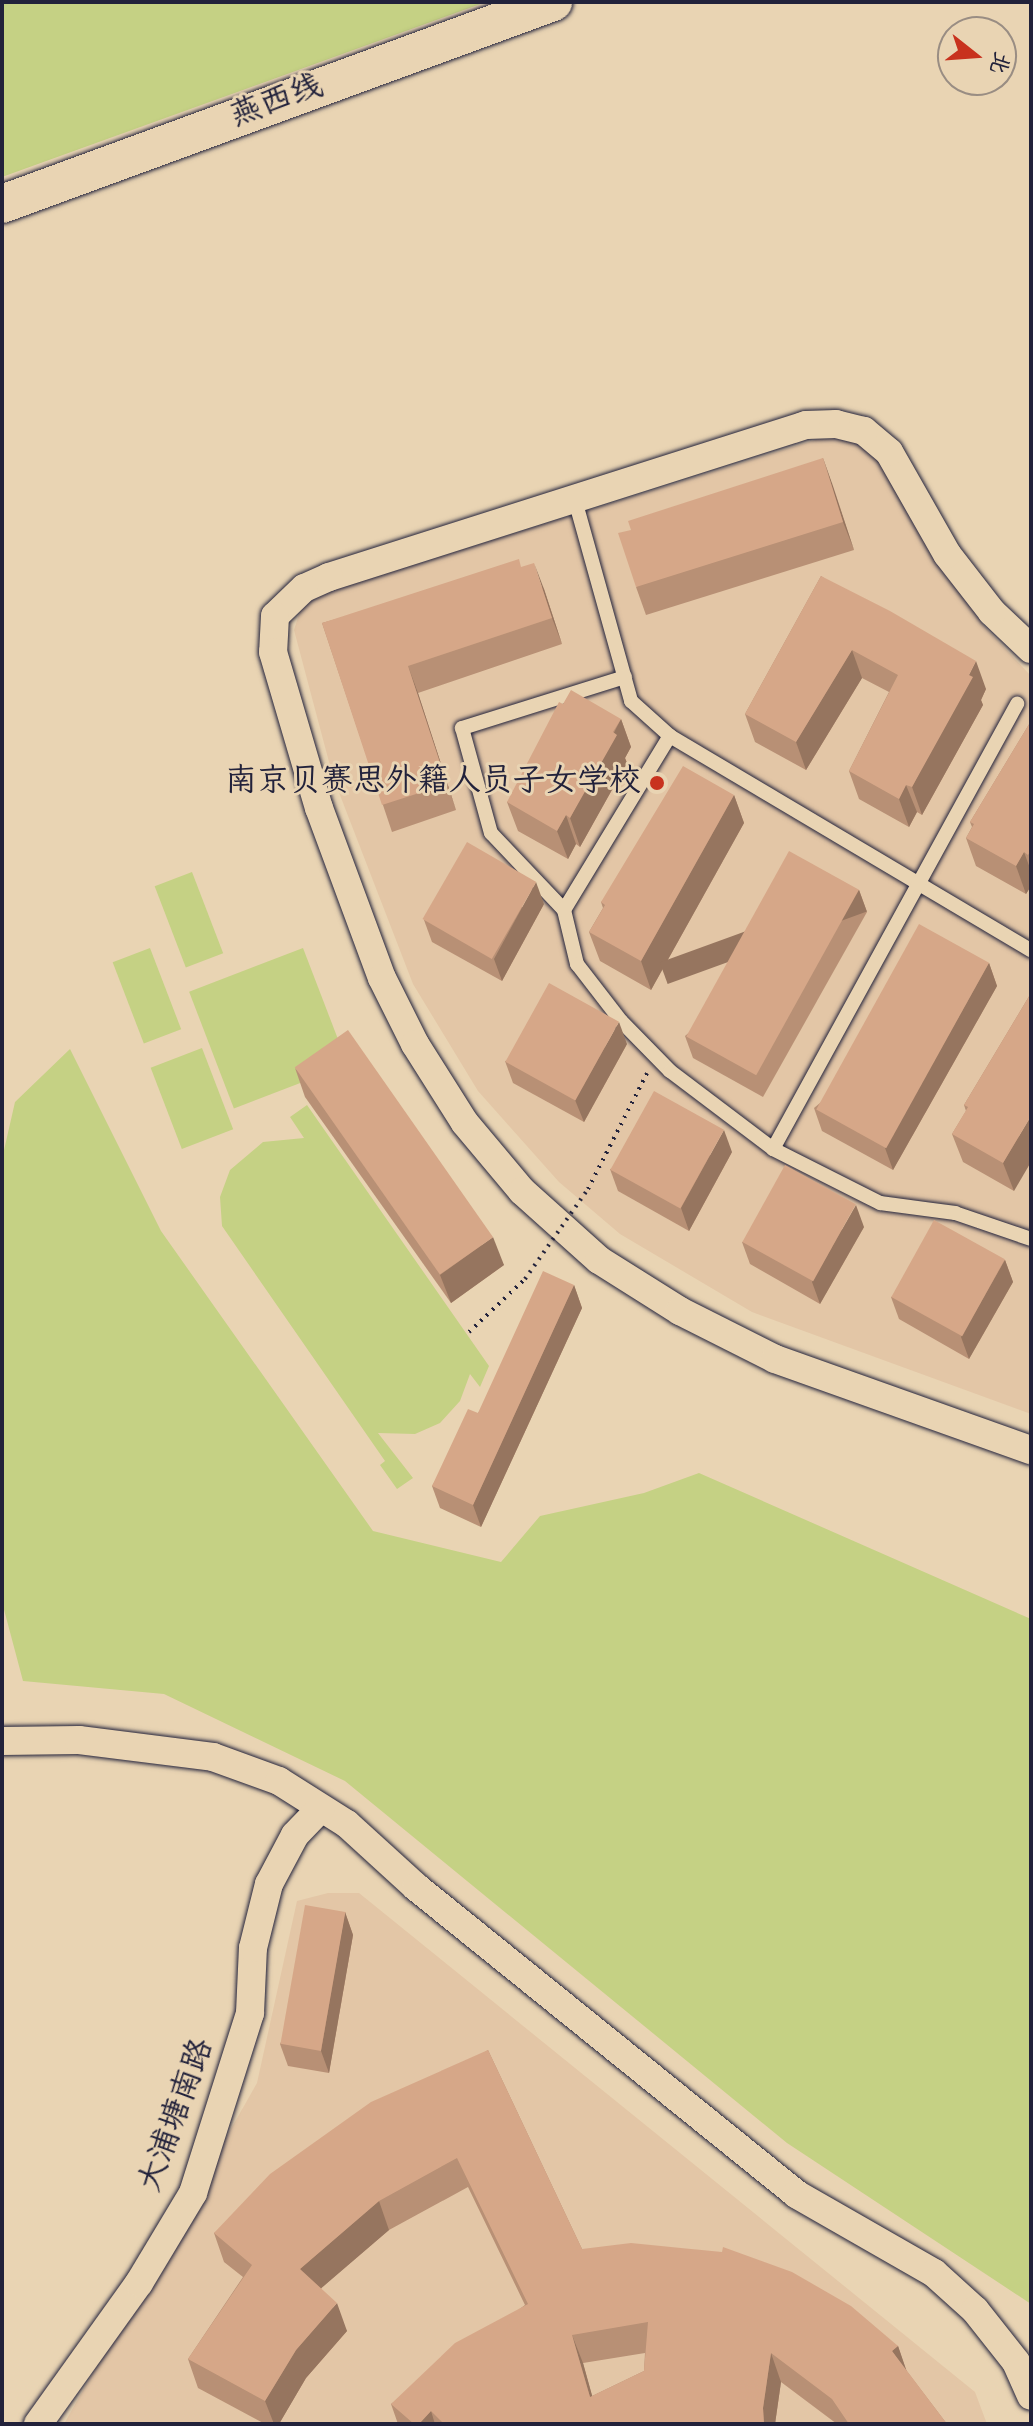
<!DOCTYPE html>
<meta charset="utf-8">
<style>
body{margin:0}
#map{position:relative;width:1033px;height:2426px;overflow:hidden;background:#e9d4b3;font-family:"Indie Flower","LXGW WenKai TC",sans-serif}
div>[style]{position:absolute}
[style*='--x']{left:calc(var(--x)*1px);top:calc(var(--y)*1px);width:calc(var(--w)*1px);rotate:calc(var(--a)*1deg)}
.built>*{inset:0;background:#e3c6a6}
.green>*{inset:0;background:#c5d184;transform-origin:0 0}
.path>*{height:4px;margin-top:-2px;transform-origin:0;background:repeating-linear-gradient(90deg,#22223b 0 2px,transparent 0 8px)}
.roads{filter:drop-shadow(0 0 2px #22223b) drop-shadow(0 0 2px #22223b)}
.lane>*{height:14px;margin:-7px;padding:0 7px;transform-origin:7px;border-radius:7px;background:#e9d4b3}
.street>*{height:28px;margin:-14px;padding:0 14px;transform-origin:14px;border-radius:14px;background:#e9d4b3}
.secondary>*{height:38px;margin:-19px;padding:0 19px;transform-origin:19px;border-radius:19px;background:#e9d4b3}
.path-bridge>*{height:4px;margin-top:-2px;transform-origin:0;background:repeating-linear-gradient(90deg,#22223b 0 2px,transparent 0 8px)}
.wall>*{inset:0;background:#b89075}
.shaded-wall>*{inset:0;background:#96755f;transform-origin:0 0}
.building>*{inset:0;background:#d6a788;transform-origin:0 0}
.dots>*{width:22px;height:22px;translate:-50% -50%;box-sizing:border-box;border:4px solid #e9d4b3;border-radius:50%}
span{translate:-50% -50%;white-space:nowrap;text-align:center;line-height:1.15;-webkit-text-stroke:6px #e9d4b3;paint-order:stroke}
.street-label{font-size:32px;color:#22223b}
.poi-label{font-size:32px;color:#22223b}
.right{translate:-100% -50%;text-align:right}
.frame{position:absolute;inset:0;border:4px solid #22223b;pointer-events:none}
.north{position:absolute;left:937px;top:16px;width:80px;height:80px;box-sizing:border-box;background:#e9d4b3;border:2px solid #998d83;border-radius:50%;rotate:107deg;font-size:22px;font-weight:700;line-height:32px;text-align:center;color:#22223b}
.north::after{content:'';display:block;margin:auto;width:28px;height:36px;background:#c8321e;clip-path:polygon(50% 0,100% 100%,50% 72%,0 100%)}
</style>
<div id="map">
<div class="built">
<div style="clip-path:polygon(838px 433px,883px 456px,983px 625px,1031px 676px,1031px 1414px,752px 1312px,620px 1234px,559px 1182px,478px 1091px,413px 984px,333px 777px,294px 630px,302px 605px,318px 594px)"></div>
<div style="clip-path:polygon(328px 1893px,359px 1893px,975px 2392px,987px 2424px,64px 2424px,257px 2083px,297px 1901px)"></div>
</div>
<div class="green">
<div style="clip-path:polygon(2px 2px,486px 2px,2px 177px)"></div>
<div style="left:192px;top:872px;width:87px;height:40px;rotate:69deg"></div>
<div style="left:150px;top:948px;width:87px;height:40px;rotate:69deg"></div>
<div style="left:303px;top:948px;width:125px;height:122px;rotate:69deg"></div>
<div style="left:202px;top:1048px;width:87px;height:55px;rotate:69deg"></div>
<div style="clip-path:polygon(70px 1049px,161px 1231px,373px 1531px,501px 1562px,540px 1516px,644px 1493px,699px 1473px,1031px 1619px,1031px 2304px,787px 2143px,345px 1781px,164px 1694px,23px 1681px,2px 1602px,2px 1159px,15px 1102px)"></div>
<div style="clip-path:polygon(307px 1105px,489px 1366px,480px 1387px,470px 1374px,460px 1401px,440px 1423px,415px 1434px,378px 1433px,413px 1478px,397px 1489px,380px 1465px,385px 1461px,222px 1226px,220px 1197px,230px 1170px,263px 1142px,304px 1138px,290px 1117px)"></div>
</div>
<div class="path">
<div style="--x:588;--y:1189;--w:130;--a:-63"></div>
<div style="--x:469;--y:1332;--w:77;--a:-43.4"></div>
</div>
<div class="roads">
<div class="lane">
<div style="--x:575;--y:500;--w:209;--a:74.4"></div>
<div style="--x:631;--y:701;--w:52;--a:41.9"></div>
<div style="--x:670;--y:736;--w:420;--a:30.7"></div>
<div style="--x:625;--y:677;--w:171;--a:162.6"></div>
<div style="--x:462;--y:728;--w:109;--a:74.6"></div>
<div style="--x:491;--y:833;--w:106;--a:46.5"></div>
<div style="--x:564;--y:910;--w:56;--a:76.5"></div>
<div style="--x:577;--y:964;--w:72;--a:52.3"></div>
<div style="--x:621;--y:1021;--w:70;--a:45.6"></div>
<div style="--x:670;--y:1071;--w:129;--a:37.1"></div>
<div style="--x:773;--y:1149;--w:120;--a:26.8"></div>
<div style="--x:880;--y:1203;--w:76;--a:7.6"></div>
<div style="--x:955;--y:1213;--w:80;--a:18.9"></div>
<div style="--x:564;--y:910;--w:204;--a:-58.7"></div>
<div style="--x:773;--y:1149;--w:508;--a:-61.26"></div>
</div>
<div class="street">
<div style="--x:1031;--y:649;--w:54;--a:-136.5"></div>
<div style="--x:992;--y:612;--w:73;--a:-127.8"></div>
<div style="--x:947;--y:554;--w:117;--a:-119.6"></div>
<div style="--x:889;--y:452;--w:33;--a:-140"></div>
<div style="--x:864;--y:431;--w:29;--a:-166"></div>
<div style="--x:836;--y:424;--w:30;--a:178"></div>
<div style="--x:806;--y:425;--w:501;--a:162.33"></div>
<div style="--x:329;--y:577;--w:27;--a:156"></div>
<div style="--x:304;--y:588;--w:40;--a:136"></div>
<div style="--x:275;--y:616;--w:36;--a:93"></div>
<div style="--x:273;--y:652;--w:163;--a:73.6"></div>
<div style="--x:319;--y:808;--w:181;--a:69.7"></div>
<div style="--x:382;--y:978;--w:74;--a:63.4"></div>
<div style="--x:415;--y:1044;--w:93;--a:57.7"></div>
<div style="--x:465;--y:1123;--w:89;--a:50"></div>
<div style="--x:522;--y:1191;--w:103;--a:41.9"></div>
<div style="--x:599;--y:1260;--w:96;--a:32.2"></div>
<div style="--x:680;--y:1311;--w:106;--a:26.8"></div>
<div style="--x:775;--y:1359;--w:272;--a:19.6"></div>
<div style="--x:2;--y:1741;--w:77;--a:-0.7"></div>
<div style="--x:79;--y:1740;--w:135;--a:7.2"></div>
<div style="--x:213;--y:1757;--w:70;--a:20"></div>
<div style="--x:279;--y:1781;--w:80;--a:32.3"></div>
<div style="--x:347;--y:1824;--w:93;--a:42.4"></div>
<div style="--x:416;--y:1887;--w:489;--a:38.9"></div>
<div style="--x:796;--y:2194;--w:159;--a:29.8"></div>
<div style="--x:934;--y:2273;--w:55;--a:42.1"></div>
<div style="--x:975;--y:2310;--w:66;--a:51.7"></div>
<div style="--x:1016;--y:2362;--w:37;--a:66"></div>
<div style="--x:38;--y:2424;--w:173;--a:-54.4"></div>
<div style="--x:139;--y:2283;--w:105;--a:-59"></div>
<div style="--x:193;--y:2193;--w:189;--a:-72.4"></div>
<div style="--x:250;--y:2013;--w:65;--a:-87.4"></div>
<div style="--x:253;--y:1948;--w:66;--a:-76"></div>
<div style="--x:269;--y:1884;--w:55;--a:-62"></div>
<div style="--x:295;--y:1835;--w:37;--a:-46"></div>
</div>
<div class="secondary">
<div style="--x:2;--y:204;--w:587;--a:-20.13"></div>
</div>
</div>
<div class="path-bridge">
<div style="--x:525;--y:1279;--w:110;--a:-55"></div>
</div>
<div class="wall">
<div style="clip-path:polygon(823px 458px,854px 550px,646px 615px,636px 587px)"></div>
<div style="clip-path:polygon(522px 567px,544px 589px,562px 644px,418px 693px,456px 810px,392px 832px,322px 623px)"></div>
<div style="clip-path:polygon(821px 576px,986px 689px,981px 700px,983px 705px,922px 815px,917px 812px,909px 827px,859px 799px,849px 771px,889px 692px,862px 678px,806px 770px,755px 742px,745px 714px)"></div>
<div style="clip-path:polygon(621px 719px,631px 747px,625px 758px,627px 763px,580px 847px,576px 844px,568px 859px,518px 831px,507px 802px)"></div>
<div style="clip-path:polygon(1031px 721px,1031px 886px,1026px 894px,976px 866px,966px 838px,972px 827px,970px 822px)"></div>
<div style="clip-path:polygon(734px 795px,744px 823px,651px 990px,600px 961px,589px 932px,603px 908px,601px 902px)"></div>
<div style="clip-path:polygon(859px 890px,867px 912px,763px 1097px,693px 1058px,685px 1036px)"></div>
<div style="clip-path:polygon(544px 904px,502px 981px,432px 942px,424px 920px)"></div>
<div style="clip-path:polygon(989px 963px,997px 986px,893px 1170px,822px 1131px,814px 1108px)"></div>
<div style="clip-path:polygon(1031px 993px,1014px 1191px,963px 1162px,952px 1134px,966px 1111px,964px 1105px)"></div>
<div style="clip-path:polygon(627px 1044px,584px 1122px,513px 1083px,505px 1061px)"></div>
<div style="clip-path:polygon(295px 1068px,504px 1265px,451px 1303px,305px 1097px)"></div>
<div style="clip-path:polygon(732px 1152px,689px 1231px,618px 1191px,610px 1169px)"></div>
<div style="clip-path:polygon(864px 1227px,820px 1304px,750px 1264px,742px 1242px)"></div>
<div style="clip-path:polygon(1005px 1260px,1013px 1282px,969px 1359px,899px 1319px,891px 1297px)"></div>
<div style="clip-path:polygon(574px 1285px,582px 1308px,481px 1527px,440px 1508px,432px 1486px,478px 1413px)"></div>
<div style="clip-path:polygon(345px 1912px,353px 1935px,329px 2073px,288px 2066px,280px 2044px)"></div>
<div style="clip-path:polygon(evenodd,488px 2050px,582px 2249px,898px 2346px,906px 2370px,947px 2424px,837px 2424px,781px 2382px,775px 2424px,398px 2424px,391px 2404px,525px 2305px,468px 2187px,389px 2230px,321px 2288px,347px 2331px,306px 2378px,279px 2424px,265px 2424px,198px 2388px,188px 2359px,243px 2277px,224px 2262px,214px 2233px,488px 2050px,645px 2353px,644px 2371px,592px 2396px,583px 2363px,645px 2353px)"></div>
</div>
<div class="shaded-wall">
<div style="clip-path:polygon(823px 458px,833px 486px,854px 550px,843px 522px)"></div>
<div style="clip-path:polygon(534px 563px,544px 589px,562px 644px,552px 618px)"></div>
<div style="clip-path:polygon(852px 650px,862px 678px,806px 770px,796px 742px)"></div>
<div style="clip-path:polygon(976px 661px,986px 689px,981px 700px,983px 705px,922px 815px,912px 787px)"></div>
<div style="clip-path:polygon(408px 666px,418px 693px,456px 810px,447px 784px)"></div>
<div style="clip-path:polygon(621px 719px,631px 747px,625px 758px,627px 763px,580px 847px,570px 818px)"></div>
<div style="clip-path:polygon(906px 785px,917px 812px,909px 827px,899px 799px)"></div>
<div style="clip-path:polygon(734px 795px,744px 823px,651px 990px,641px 961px)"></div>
<div style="clip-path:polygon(566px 815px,576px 844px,568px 859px,557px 831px)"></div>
<div style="clip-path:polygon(1024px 852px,1031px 871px,1031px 886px,1026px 894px,1016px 866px)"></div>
<div style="clip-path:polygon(536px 882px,544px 904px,502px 981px,494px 959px)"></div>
<div style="left:859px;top:890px;width:23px;height:212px;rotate:70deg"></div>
<div style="clip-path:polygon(989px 963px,997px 986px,893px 1170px,885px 1148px)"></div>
<div style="clip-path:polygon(619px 1022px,627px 1044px,584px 1122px,575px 1100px)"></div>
<div style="clip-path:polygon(1031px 1116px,1031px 1162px,1014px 1191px,1003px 1163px)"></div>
<div style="clip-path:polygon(724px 1130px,732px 1152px,689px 1231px,681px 1208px)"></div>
<div style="clip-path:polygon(856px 1205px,864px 1227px,820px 1304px,812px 1282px)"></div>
<div style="clip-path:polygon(493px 1237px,504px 1265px,451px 1303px,440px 1275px)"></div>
<div style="clip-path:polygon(1005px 1260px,1013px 1282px,969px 1359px,961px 1337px)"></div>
<div style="clip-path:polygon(574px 1285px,582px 1308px,481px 1527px,473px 1505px)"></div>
<div style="clip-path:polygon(345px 1912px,353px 1935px,329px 2073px,321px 2051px)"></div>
<div style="clip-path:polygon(379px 2201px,389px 2230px,311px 2297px,300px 2269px)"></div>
<div style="clip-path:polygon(337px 2303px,347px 2331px,306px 2378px,279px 2424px,274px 2424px,265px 2401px,296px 2350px)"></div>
<div style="clip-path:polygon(572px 2335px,583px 2363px,600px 2424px,590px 2397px)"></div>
<div style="clip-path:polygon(898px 2346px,908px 2375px,892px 2351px)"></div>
<div style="clip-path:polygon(771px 2353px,781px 2382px,775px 2424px,764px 2424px,763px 2408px)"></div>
<div style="clip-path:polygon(431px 2411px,435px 2424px,419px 2424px)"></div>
</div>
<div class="building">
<div style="clip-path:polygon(823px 458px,843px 522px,636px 587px,618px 533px,631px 530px,628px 521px)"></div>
<div style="clip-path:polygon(519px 559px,521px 567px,534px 563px,552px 618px,408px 666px,447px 784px,382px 805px,322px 623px)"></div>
<div style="clip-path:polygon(821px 576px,890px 611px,976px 661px,969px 675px,973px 677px,912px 787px,906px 785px,899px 799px,849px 771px,898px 675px,852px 650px,796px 742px,745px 714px)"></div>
<div style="clip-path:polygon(571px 690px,621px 719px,613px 732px,617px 735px,570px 818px,566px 815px,557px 831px,507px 802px,559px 702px,563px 704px)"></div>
<div style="clip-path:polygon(1031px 721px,1031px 850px,1028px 855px,1024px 852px,1016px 866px,966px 838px,974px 824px,970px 822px)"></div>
<div style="clip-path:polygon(683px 766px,734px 795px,641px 961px,589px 932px,605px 905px,601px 902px)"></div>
<div style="left:467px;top:842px;width:80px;height:89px;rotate:30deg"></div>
<div style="left:789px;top:851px;width:80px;height:212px;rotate:29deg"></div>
<div style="left:919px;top:924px;width:80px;height:212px;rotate:29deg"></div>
<div style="left:549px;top:983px;width:80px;height:90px;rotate:29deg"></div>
<div style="clip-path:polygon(1031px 993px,1031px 1116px,1003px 1163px,952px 1134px,968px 1107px,964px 1105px)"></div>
<div style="left:348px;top:1030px;width:253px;height:65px;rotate:55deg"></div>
<div style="left:654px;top:1091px;width:80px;height:90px;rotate:29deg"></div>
<div style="left:785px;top:1165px;width:81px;height:88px;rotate:29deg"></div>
<div style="left:934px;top:1220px;width:81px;height:88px;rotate:29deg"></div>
<div style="clip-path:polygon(543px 1271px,574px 1285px,473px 1505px,432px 1486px,468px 1409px,478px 1413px)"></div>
<div style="left:305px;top:1905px;width:41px;height:141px;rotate:10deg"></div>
<div style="clip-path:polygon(evenodd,488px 2050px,582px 2249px,631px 2243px,722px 2252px,723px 2247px,792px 2272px,851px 2306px,898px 2346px,892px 2351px,947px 2424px,849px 2424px,832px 2399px,771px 2353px,763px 2408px,764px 2424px,444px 2424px,431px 2411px,419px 2424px,414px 2424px,391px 2404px,455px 2343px,528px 2304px,457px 2158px,379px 2201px,300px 2269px,337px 2303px,296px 2350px,265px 2401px,188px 2359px,252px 2265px,214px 2233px,270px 2174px,371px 2102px,488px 2050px,648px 2322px,644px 2371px,590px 2397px,572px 2335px,648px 2322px)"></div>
</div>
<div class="dots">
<div style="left:657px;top:783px;background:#c8321e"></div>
</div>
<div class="street-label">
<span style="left:277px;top:103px;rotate:-20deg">燕西线</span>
<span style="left:178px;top:2116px;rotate:-70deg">大浦塘南路</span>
</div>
<div class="poi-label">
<span class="right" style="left:641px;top:783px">南京贝赛思外籍人员子女学校</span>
</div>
<div class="frame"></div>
<div class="north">北</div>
</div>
